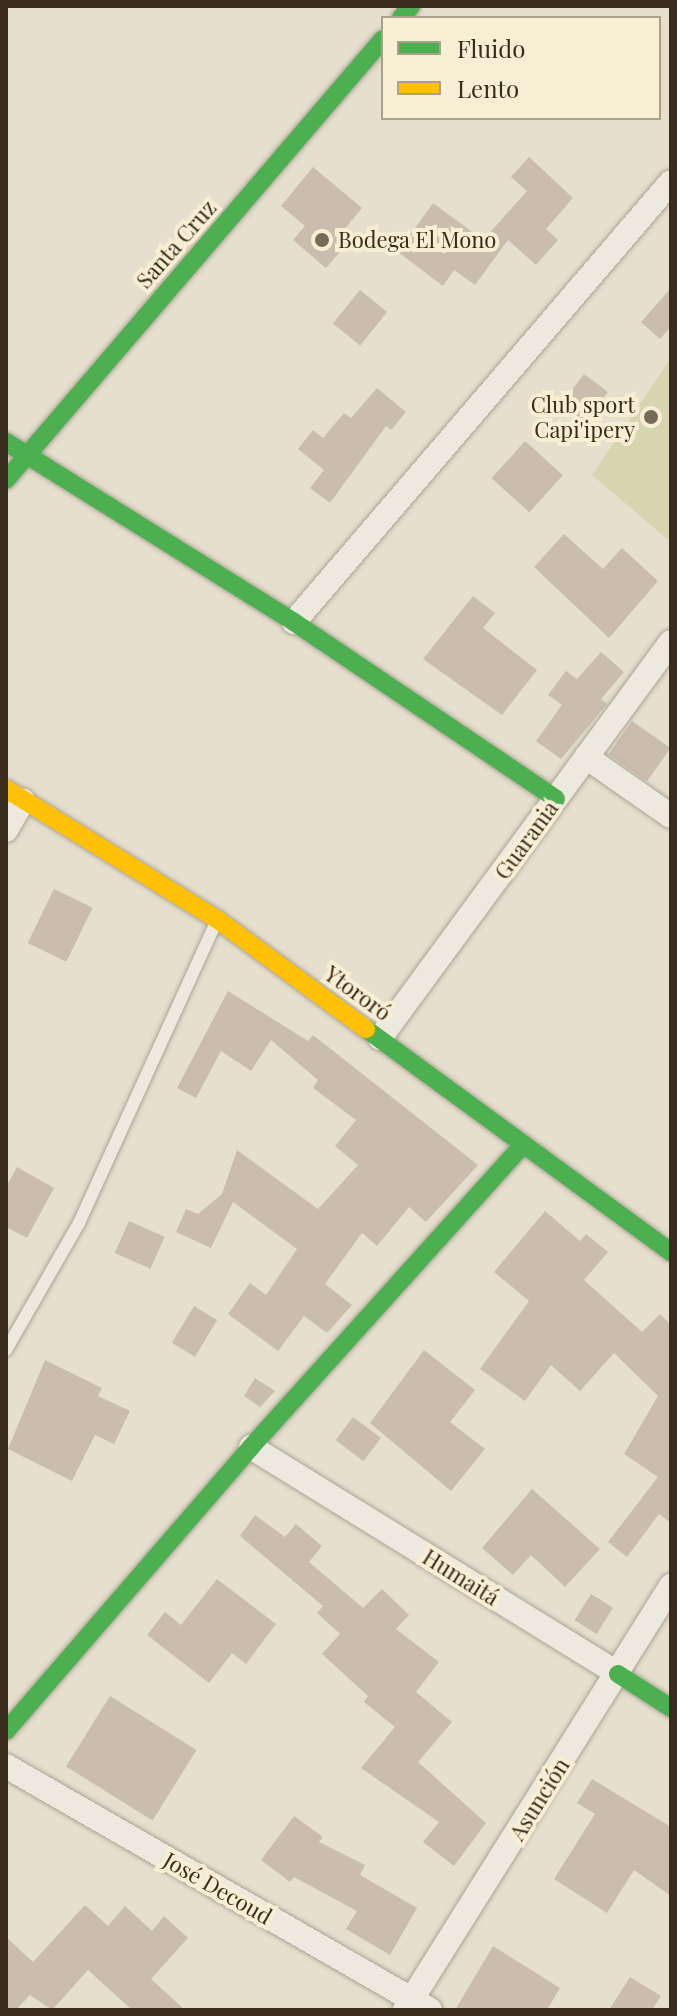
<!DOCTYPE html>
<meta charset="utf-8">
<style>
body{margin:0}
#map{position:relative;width:677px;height:2016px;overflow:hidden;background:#e6dfce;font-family:"Playfair Display",serif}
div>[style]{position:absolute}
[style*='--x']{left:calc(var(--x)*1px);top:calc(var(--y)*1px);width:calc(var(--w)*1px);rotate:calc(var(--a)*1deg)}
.green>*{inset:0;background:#d5d6af}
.building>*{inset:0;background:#cabdae;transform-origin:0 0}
.roads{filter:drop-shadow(0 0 2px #aba496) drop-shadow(0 0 2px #aba496)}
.lane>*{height:12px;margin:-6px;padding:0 6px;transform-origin:6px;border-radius:6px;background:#eee9df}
.street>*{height:24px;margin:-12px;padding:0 12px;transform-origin:12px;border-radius:12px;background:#eee9df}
.fast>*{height:18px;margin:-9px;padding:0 9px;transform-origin:9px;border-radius:9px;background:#4caf50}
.slow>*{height:18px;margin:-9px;padding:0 9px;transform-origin:9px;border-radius:9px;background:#ffc107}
.dots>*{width:22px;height:22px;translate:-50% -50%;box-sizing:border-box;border:4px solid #f7eed3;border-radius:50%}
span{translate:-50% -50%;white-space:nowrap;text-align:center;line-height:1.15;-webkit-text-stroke:8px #f7eed3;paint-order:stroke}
.poi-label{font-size:22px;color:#3a2c1d}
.left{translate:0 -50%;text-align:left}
.right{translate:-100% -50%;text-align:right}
.street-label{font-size:22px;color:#3a2c1d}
.frame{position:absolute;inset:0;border:8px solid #3a2c1d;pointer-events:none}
.legend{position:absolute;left:381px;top:16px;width:280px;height:104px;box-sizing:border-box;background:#f7eed3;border:2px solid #aba08a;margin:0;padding:10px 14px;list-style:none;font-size:24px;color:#3a2c1d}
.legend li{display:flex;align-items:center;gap:16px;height:40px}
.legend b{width:40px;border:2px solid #aba08a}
</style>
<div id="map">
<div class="green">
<div style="clip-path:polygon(671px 358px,671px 542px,592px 475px)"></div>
</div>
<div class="building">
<div style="clip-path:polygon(529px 157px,573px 198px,546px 229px,558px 240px,536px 265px,508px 240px,475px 285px,454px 270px,443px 286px,398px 252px,433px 203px,483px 240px,527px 191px,511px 177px)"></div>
<div style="clip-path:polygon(313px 167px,362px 208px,342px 232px,350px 240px,326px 268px,293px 240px,305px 226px,281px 206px)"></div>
<div style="clip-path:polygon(671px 288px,671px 327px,660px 339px,641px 322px)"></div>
<div style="left:360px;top:290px;width:35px;height:43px;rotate:39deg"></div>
<div style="left:584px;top:374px;width:30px;height:38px;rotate:37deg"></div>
<div style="clip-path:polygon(377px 388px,406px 412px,391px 430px,386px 426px,330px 503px,310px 488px,324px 470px,298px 449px,313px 430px,323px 438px,344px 413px,351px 418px)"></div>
<div style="left:525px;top:441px;width:51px;height:50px;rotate:42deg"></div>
<div style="clip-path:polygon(564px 534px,603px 569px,622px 548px,658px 581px,609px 638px,534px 567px)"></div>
<div style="clip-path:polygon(473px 596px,495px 613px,483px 628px,537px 670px,502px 715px,423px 659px)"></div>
<div style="clip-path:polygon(601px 652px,624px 672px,601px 699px,607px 704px,561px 759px,536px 741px,562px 705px,548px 695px,566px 671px,577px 679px)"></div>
<div style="left:632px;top:721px;width:47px;height:41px;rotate:35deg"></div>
<div style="left:54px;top:889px;width:43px;height:60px;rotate:26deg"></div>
<div style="clip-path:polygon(228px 991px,308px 1041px,313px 1035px,478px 1165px,426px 1222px,409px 1207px,377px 1246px,362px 1233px,325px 1284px,352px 1305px,327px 1333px,304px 1316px,278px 1351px,228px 1314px,250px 1283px,266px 1295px,297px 1249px,233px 1202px,211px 1248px,176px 1232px,186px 1209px,198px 1214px,222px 1194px,237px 1150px,318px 1209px,358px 1165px,335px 1146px,356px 1120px,313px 1088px,318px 1080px,271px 1040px,251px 1071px,221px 1051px,196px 1098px,177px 1088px)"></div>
<div style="clip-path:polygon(17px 1167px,54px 1188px,27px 1238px,6px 1227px,6px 1187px)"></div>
<div style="clip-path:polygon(545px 1211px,580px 1241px,586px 1234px,608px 1252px,584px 1280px,642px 1332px,660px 1314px,671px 1325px,671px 1523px,659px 1514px,627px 1557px,608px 1542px,658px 1477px,624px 1454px,658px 1396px,614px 1353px,580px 1391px,551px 1365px,525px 1401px,480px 1369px,529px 1301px,494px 1272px)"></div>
<div style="left:129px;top:1221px;width:39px;height:35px;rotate:24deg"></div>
<div style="left:194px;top:1306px;width:27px;height:43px;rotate:31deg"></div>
<div style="clip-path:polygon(424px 1350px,475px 1390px,450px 1422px,485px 1449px,451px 1491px,370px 1423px)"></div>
<div style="clip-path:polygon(45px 1360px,102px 1388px,98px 1396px,130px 1411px,114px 1444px,95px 1435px,72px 1481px,8px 1449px)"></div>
<div style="clip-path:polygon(255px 1378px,275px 1391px,260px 1407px,244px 1396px)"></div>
<div style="left:353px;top:1417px;width:35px;height:29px;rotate:37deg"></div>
<div style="clip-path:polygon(532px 1489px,600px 1549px,565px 1587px,531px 1555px,513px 1575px,482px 1548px)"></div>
<div style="clip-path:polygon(255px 1515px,285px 1537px,296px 1524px,322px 1546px,309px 1562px,363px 1608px,382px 1589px,409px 1615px,396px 1629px,439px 1662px,416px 1692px,452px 1722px,418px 1762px,486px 1823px,454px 1866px,423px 1842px,439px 1822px,361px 1768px,395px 1727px,364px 1702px,368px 1696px,322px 1654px,340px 1634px,317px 1613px,323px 1606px,240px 1536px)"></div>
<div style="clip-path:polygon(217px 1579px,276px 1624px,246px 1664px,232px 1653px,209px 1683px,147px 1635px,165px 1612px,181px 1625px)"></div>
<div style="left:591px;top:1594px;width:26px;height:31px;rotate:32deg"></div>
<div style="left:110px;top:1696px;width:102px;height:83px;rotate:32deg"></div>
<div style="clip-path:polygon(592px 1779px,671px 1827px,671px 1896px,634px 1870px,607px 1913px,554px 1879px,595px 1814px,577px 1803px)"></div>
<div style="clip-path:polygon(294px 1816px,323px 1837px,319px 1842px,365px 1865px,360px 1875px,417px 1908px,390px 1955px,346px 1929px,357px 1911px,294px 1877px,290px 1882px,261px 1860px)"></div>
<div style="clip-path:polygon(85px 1905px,108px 1926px,125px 1906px,152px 1931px,164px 1916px,188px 1938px,151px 1979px,185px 2010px,132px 2010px,88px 1970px,52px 2010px,30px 1995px,16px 2010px,6px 2010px,6px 1937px,33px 1962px)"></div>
<div style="clip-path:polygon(493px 1946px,560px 1988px,547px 2010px,455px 2010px)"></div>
<div style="clip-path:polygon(630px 1977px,661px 1996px,652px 2010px,609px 2010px)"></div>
</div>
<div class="roads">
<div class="lane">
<div style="--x:6;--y:1350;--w:146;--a:-60.1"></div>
<div style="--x:79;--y:1223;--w:330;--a:-65.5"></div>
</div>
<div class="street">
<div style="--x:294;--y:622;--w:579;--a:-49.41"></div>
<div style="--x:586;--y:757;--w:103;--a:34.8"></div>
<div style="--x:6;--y:830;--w:34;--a:-60"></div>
<div style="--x:380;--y:1038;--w:491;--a:-53.7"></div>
<div style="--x:251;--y:1447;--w:432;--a:31.7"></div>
<div style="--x:6;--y:1766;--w:489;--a:29.9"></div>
<div style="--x:405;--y:2010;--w:501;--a:-57.9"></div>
</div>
<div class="fast">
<div style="--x:401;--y:18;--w:16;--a:-50"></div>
<div style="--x:6;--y:442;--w:340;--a:32"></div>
<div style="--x:294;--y:622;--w:316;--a:34"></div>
<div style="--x:6;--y:480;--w:580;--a:-49.47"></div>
<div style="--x:366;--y:1029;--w:378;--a:36.2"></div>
<div style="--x:618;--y:1674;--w:63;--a:32.7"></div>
<div style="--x:6;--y:1731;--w:375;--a:-49.2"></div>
<div style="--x:251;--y:1447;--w:405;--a:-48"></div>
</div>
<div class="slow">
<div style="--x:6;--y:789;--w:249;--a:31.7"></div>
<div style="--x:218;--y:920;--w:184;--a:36.4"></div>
</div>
</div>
<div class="dots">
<div style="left:322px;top:240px;background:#766b5b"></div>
<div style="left:651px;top:417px;background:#766b5b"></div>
</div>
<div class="poi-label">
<span class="left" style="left:338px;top:240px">Bodega El Mono</span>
<span class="right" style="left:635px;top:417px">Club sport<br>Capi'ipery</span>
</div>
<div class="street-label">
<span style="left:176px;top:244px;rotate:-49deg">Santa Cruz</span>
<span style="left:526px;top:840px;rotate:-54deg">Guarania</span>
<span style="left:358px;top:993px;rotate:36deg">Ytororó</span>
<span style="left:461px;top:1577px;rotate:32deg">Humaitá</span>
<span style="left:539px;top:1799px;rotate:-58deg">Asunción</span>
<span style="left:218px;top:1888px;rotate:30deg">José Decoud</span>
</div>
<div class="frame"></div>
<ul class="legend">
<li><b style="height:10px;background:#4caf50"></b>Fluido</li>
<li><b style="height:10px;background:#ffc107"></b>Lento</li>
</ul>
</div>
